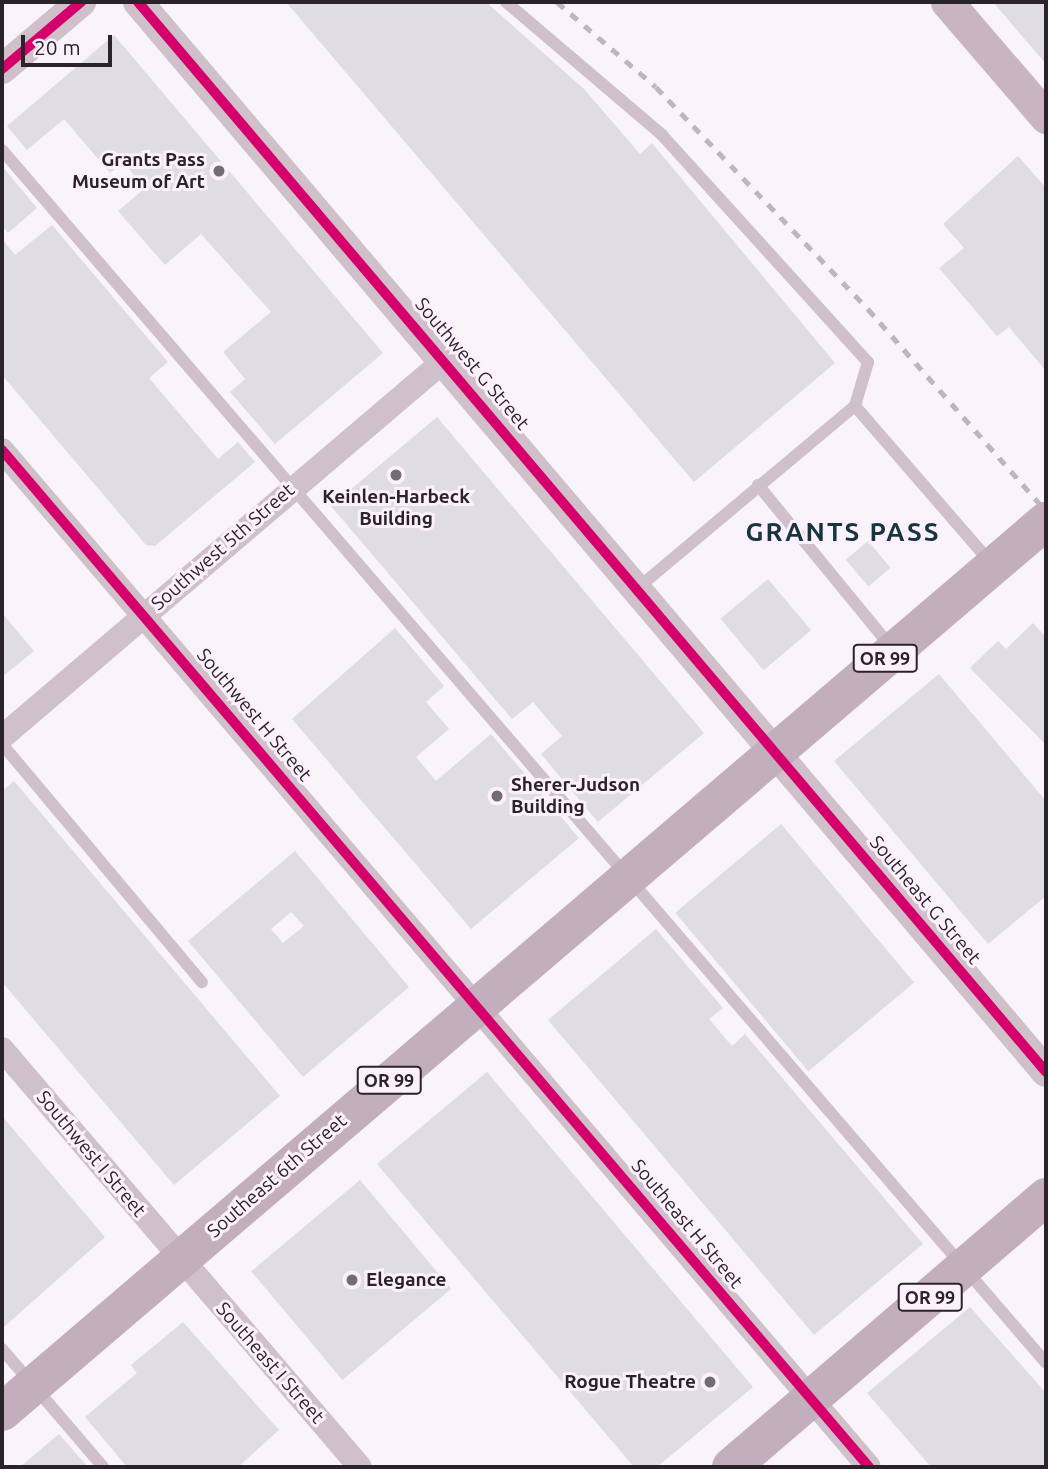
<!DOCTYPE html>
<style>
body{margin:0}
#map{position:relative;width:1048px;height:1469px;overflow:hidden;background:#f9f3fa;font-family:Ubuntu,sans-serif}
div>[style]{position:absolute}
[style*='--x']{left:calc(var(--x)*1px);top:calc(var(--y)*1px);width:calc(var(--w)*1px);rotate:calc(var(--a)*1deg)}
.building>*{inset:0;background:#e0dce3;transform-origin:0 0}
.service>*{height:12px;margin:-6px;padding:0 6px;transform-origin:6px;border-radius:6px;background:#cfc0ca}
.minor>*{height:24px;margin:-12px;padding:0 12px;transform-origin:12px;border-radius:12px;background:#cfc0ca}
.tertiary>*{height:30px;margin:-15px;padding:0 15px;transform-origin:15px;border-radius:15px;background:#cfc0ca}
.secondary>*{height:33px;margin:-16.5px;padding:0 16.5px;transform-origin:16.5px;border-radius:16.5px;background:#c8b5c0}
.trunk>*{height:38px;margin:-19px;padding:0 19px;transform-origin:19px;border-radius:19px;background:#c2aebc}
.rail>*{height:5px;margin-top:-2.5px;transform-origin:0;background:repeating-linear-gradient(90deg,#bfb6bd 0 9px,transparent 0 18px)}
.cycleway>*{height:10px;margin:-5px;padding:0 5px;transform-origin:5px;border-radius:5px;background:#d6006c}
.dots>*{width:19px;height:19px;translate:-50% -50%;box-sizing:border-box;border:4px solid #fcf0fd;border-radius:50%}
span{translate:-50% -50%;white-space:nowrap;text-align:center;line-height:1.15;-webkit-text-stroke:6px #fcf0fd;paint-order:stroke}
.shield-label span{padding:2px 5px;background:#fcf0fd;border:2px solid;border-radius:5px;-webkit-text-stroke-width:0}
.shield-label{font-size:18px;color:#2a242a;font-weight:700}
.poi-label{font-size:19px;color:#2a242a;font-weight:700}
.right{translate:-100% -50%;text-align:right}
.left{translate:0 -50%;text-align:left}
.street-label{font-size:19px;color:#2a242a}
.district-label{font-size:26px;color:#16353f;font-weight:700;letter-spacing:2px}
.frame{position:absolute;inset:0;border:4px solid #2a242a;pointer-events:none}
.scale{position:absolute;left:21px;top:35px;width:91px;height:32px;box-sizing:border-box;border:4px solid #2a242a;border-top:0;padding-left:9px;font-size:21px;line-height:24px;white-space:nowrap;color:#2a242a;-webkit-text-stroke:5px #fcf0fd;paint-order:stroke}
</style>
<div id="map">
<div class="building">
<div style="clip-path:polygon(286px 2px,486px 2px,584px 89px,640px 154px,652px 143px,835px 363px,694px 482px)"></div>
<div style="clip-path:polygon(993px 2px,1046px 2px,1046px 64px)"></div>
<div style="clip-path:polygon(114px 35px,383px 353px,275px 444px,230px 392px,245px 379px,223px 352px,271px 312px,201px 234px,165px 265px,118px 211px,145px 188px,123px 162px,110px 173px,64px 119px,27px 150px,7px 126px)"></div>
<div style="clip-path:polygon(1018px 156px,1046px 188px,1046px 371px,1009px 327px,997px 336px,939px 268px,964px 248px,943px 224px)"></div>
<div style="clip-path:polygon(2px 166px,37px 208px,8px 233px,2px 226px)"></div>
<div style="clip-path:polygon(52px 225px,168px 362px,149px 378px,218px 459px,238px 442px,255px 462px,155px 546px,146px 545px,2px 375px,2px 239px,15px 255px)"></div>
<div style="clip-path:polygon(437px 417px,704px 733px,598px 822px,541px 754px,562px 736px,533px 702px,512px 719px,331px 506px)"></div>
<div style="left:868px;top:541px;width:35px;height:29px;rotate:50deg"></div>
<div style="left:768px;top:579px;width:67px;height:62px;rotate:50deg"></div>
<div style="clip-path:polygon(2px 613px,34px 651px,2px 677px)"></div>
<div style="clip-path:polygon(1033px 623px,1046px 637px,1046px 745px,970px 668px,998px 641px,1006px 649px)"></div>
<div style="clip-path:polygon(395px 628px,444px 686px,426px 702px,449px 729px,416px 757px,436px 781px,491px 734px,579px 838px,471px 929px,292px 719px)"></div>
<div style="clip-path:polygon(939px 674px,1046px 801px,1046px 896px,988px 944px,834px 761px)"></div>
<div style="clip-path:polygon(14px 781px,280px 1096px,174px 1185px,2px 982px,2px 791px)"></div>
<div style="left:781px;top:824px;width:207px;height:138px;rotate:50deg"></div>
<div style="clip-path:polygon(evenodd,295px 851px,409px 987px,303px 1077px,188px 941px,295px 851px,291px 912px,304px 926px,283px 943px,271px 929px,291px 912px)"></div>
<div style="clip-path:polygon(656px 929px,723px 1008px,709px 1019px,732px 1046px,745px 1034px,923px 1244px,814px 1335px,548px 1020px)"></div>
<div style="clip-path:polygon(487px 1072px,753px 1387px,657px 1467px,634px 1467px,377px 1164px)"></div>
<div style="clip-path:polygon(2px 1116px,105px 1237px,4px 1327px,2px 1325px)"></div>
<div style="left:360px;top:1180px;width:142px;height:142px;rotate:50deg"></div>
<div style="clip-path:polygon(970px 1307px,1046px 1393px,1046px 1467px,931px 1467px,867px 1393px)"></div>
<div style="clip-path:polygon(183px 1322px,279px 1430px,238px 1467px,127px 1467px,85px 1417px,137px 1373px,131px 1365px)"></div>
<div style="clip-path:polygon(59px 1434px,88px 1467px,20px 1467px)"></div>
</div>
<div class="service">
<div style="--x:506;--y:2;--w:205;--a:40.4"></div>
<div style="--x:662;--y:135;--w:307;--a:47.8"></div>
<div style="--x:868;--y:362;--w:46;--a:106.5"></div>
<div style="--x:2;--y:150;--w:1600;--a:49.28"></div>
<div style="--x:758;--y:485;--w:210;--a:50.6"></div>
<div style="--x:639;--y:587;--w:282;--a:-40"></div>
<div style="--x:855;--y:406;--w:208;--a:49.1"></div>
<div style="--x:2;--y:744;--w:311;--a:50"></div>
<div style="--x:2;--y:1349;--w:155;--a:49.4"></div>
</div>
<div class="minor">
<div style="--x:2;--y:450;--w:1336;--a:49.55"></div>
<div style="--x:2;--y:737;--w:583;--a:-40.41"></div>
<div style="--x:2;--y:1049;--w:550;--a:49.42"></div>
</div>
<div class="tertiary">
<div style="--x:138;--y:2;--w:1403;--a:49.68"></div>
<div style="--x:2;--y:69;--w:104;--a:-40.3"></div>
</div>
<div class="secondary">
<div style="--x:947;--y:2;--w:152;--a:49.3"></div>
</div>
<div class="trunk">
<div style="--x:2;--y:1412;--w:1373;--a:-40.48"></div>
<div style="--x:731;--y:1467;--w:415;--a:-40.6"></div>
</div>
<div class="rail">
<div style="--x:557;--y:2;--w:130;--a:40.6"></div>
<div style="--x:656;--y:87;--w:307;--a:46.3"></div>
<div style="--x:868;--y:309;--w:269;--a:48.6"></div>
</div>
<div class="cycleway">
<div style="--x:138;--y:2;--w:1403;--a:49.68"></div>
<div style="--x:2;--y:69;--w:104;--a:-40.3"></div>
<div style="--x:2;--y:450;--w:1336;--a:49.55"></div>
</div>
<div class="dots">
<div style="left:219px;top:171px;background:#726c73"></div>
<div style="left:396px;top:475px;background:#726c73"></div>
<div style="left:497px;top:796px;background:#726c73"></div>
<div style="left:352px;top:1280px;background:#726c73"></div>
<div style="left:710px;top:1382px;background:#726c73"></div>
</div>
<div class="shield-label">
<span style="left:885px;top:658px">OR 99</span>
<span style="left:389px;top:1080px">OR 99</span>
<span style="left:930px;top:1297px">OR 99</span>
</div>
<div class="poi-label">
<span class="right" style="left:205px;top:171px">Grants Pass<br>Museum of Art</span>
<span style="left:396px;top:508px">Keinlen-Harbeck<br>Building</span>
<span class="left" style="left:511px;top:796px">Sherer-Judson<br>Building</span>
<span class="left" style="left:366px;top:1280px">Elegance</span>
<span class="right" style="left:696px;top:1382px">Rogue Theatre</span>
</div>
<div class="street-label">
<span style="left:472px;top:364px;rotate:50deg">Southwest G Street</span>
<span style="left:223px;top:547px;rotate:-41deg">Southwest 5th Street</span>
<span style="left:254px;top:715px;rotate:50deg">Southwest H Street</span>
<span style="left:925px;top:900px;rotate:50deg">Southeast G Street</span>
<span style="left:91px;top:1154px;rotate:50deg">Southwest I Street</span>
<span style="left:277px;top:1176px;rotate:-41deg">Southeast 6th Street</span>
<span style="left:687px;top:1224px;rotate:50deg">Southeast H Street</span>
<span style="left:270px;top:1363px;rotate:49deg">Southeast I Street</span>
</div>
<div class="district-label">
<span style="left:843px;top:532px">GRANTS PASS</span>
</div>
<div class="frame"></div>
<div class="scale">20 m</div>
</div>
